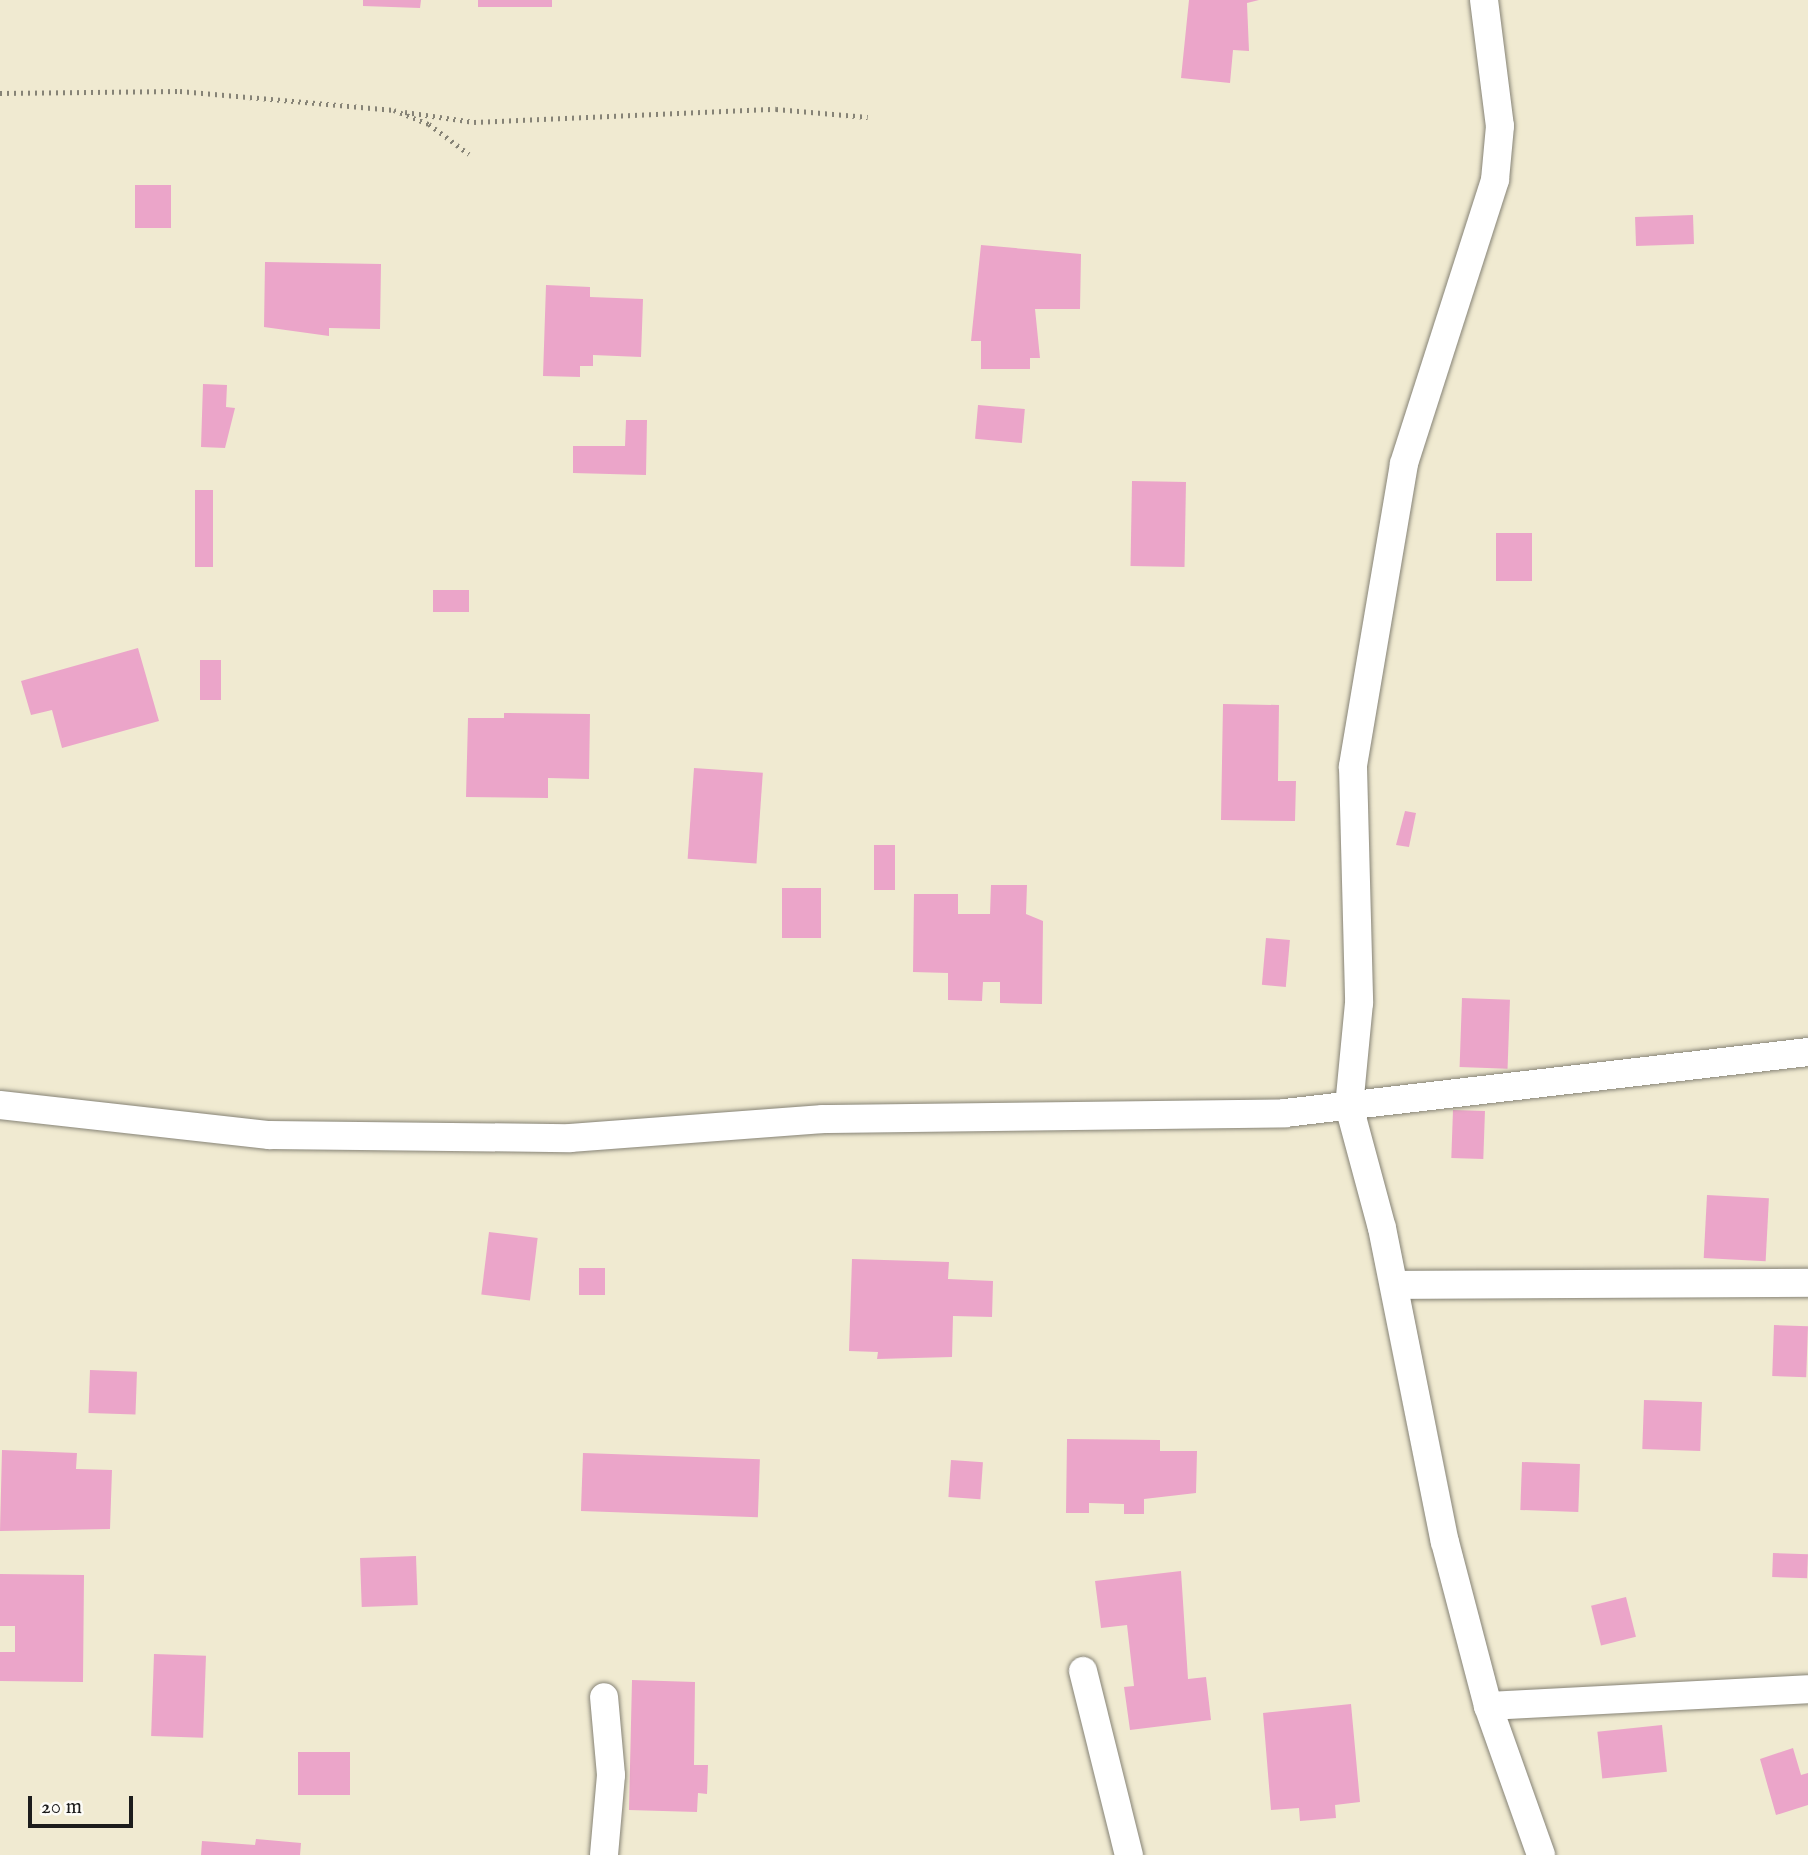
<!DOCTYPE html>
<style>
body{margin:0}
#map{position:relative;width:1808px;height:1855px;overflow:hidden;background:#f0ead1;font-family:"IM FELL English",serif}
div>[style]{position:absolute}
[style*='--x']{left:calc(var(--x)*1px);top:calc(var(--y)*1px);width:calc(var(--w)*1px);rotate:calc(var(--a)*1deg)}
.building>*{inset:0;background:#eba5c9;transform-origin:0 0}
.path>*{height:4.5px;margin-top:-2.25px;transform-origin:0;background:repeating-linear-gradient(90deg,#868376 0 2px,transparent 0 7px)}
.roads{filter:drop-shadow(0 0 2px #868376) drop-shadow(0 0 2px #868376)}
.minor>*{height:28px;margin:-14px;padding:0 14px;transform-origin:14px;border-radius:14px;background:#fff}
span{translate:-50% -50%;white-space:nowrap;text-align:center;line-height:1.15;-webkit-text-stroke:6px #fdfcf7;paint-order:stroke}
.scale{position:absolute;left:28px;top:1796px;width:105px;height:32px;box-sizing:border-box;border:4px solid #1c1c1c;border-top:0;padding-left:9px;font-size:21px;line-height:24px;white-space:nowrap;color:#1c1c1c;-webkit-text-stroke:5px #fdfcf7;paint-order:stroke}
</style>
<div id="map">
<div class="building">
<div style="clip-path:polygon(363px 0,421px 0,420px 8px,363px 6px)"></div>
<div style="left:478px;top:0;width:74px;height:7px"></div>
<div style="clip-path:polygon(1189px 0,1259px 0,1247px 3px,1249px 51px,1233px 50px,1230px 83px,1181px 78px)"></div>
<div style="left:135px;top:185px;width:36px;height:43px"></div>
<div style="left:1693px;top:215px;width:29px;height:58px;rotate:88deg"></div>
<div style="clip-path:polygon(981px 245px,1081px 254px,1080px 309px,1035px 309px,1040px 358px,1030px 358px,1030px 369px,981px 369px,981px 341px,971px 341px)"></div>
<div style="clip-path:polygon(265px 262px,381px 264px,380px 329px,329px 328px,329px 336px,264px 327px)"></div>
<div style="clip-path:polygon(546px 285px,590px 287px,590px 297px,643px 299px,641px 357px,593px 355px,593px 366px,580px 366px,580px 377px,543px 376px)"></div>
<div style="clip-path:polygon(203px 384px,227px 385px,226px 407px,235px 408px,225px 448px,201px 447px)"></div>
<div style="left:978px;top:405px;width:47px;height:34px;rotate:5deg"></div>
<div style="clip-path:polygon(626px 420px,647px 420px,646px 475px,573px 473px,573px 446px,625px 446px)"></div>
<div style="left:1132px;top:481px;width:54px;height:85px;rotate:1deg"></div>
<div style="left:195px;top:490px;width:18px;height:77px"></div>
<div style="left:1496px;top:533px;width:36px;height:48px"></div>
<div style="left:433px;top:590px;width:36px;height:22px"></div>
<div style="clip-path:polygon(138px 648px,159px 721px,62px 748px,52px 710px,31px 715px,21px 681px)"></div>
<div style="left:200px;top:660px;width:21px;height:40px"></div>
<div style="clip-path:polygon(1223px 704px,1279px 705px,1278px 781px,1296px 781px,1295px 821px,1221px 820px)"></div>
<div style="clip-path:polygon(504px 713px,590px 714px,589px 779px,548px 778px,548px 798px,466px 797px,468px 718px,504px 718px)"></div>
<div style="left:694px;top:768px;width:69px;height:91px;rotate:4deg"></div>
<div style="clip-path:polygon(1405px 811px,1416px 813px,1409px 847px,1396px 845px)"></div>
<div style="left:874px;top:845px;width:21px;height:45px"></div>
<div style="clip-path:polygon(991px 885px,1027px 885px,1026px 914px,1043px 921px,1042px 1004px,1000px 1003px,1000px 982px,983px 982px,982px 1001px,948px 1000px,948px 973px,913px 972px,914px 894px,958px 894px,958px 914px,990px 914px)"></div>
<div style="left:782px;top:888px;width:39px;height:50px"></div>
<div style="left:1266px;top:938px;width:24px;height:47px;rotate:5deg"></div>
<div style="left:1462px;top:998px;width:48px;height:69px;rotate:2deg"></div>
<div style="left:1453px;top:1110px;width:32px;height:48px;rotate:2deg"></div>
<div style="left:1707px;top:1195px;width:62px;height:63px;rotate:3deg"></div>
<div style="left:489px;top:1232px;width:49px;height:63px;rotate:7deg"></div>
<div style="clip-path:polygon(852px 1259px,949px 1262px,948px 1279px,993px 1281px,992px 1317px,953px 1316px,952px 1357px,877px 1359px,878px 1352px,849px 1351px)"></div>
<div style="left:579px;top:1268px;width:26px;height:27px"></div>
<div style="left:1774px;top:1325px;width:34px;height:51px;rotate:2deg"></div>
<div style="left:90px;top:1370px;width:47px;height:43px;rotate:2deg"></div>
<div style="left:1644px;top:1400px;width:58px;height:49px;rotate:2deg"></div>
<div style="clip-path:polygon(1067px 1439px,1160px 1440px,1160px 1451px,1197px 1451px,1196px 1493px,1144px 1499px,1144px 1514px,1124px 1514px,1124px 1504px,1089px 1503px,1089px 1513px,1066px 1513px)"></div>
<div style="clip-path:polygon(2px 1450px,77px 1453px,76px 1469px,112px 1470px,110px 1529px,0 1531px)"></div>
<div style="left:583px;top:1453px;width:177px;height:58px;rotate:2deg"></div>
<div style="left:951px;top:1460px;width:32px;height:37px;rotate:4deg"></div>
<div style="left:1522px;top:1462px;width:58px;height:48px;rotate:2deg"></div>
<div style="left:1773px;top:1553px;width:35px;height:24px;rotate:2deg"></div>
<div style="left:416px;top:1556px;width:49px;height:56px;rotate:88deg"></div>
<div style="clip-path:polygon(1181px 1571px,1188px 1679px,1206px 1677px,1211px 1720px,1130px 1730px,1124px 1687px,1134px 1686px,1127px 1625px,1101px 1628px,1095px 1581px)"></div>
<div style="clip-path:polygon(0 1574px,84px 1575px,83px 1682px,0 1681px,0 1652px,15px 1652px,15px 1626px,0 1626px)"></div>
<div style="left:1626px;top:1597px;width:41px;height:36px;rotate:76deg"></div>
<div style="left:154px;top:1654px;width:52px;height:82px;rotate:2deg"></div>
<div style="clip-path:polygon(632px 1680px,695px 1682px,694px 1765px,708px 1765px,707px 1794px,698px 1793px,697px 1812px,629px 1810px)"></div>
<div style="clip-path:polygon(1351px 1704px,1360px 1802px,1335px 1805px,1336px 1818px,1300px 1821px,1299px 1808px,1271px 1810px,1263px 1713px)"></div>
<div style="left:1662px;top:1725px;width:47px;height:65px;rotate:84deg"></div>
<div style="clip-path:polygon(1793px 1748px,1801px 1775px,1808px 1773px,1808px 1805px,1776px 1815px,1760px 1759px)"></div>
<div style="left:298px;top:1752px;width:52px;height:43px"></div>
<div style="clip-path:polygon(256px 1839px,301px 1843px,300px 1855px,201px 1855px,202px 1841px,255px 1845px)"></div>
</div>
<div class="path">
<div style="--x:0;--y:93;--w:180;--a:-0.6"></div>
<div style="--x:180;--y:91;--w:215;--a:5.1"></div>
<div style="--x:394;--y:110;--w:38;--a:22"></div>
<div style="--x:429;--y:124;--w:50;--a:36.9"></div>
<div style="--x:405;--y:112;--w:70;--a:8.2"></div>
<div style="--x:474;--y:122;--w:302;--a:-2.5"></div>
<div style="--x:776;--y:109;--w:92;--a:5"></div>
</div>
<div class="roads">
<div class="minor">
<div style="--x:1484;--y:0;--w:127;--a:82.8"></div>
<div style="--x:1500;--y:126;--w:54;--a:95.3"></div>
<div style="--x:1495;--y:180;--w:298;--a:107.8"></div>
<div style="--x:1404;--y:464;--w:307;--a:99.6"></div>
<div style="--x:1353;--y:767;--w:236;--a:88.5"></div>
<div style="--x:1359;--y:1003;--w:103;--a:95.5"></div>
<div style="--x:1349;--y:1106;--w:126;--a:74.9"></div>
<div style="--x:1382;--y:1228;--w:320;--a:78.7"></div>
<div style="--x:1445;--y:1542;--w:170;--a:75.3"></div>
<div style="--x:1488;--y:1706;--w:158;--a:70.4"></div>
<div style="--x:0;--y:1105;--w:271;--a:6.4"></div>
<div style="--x:269;--y:1135;--w:301;--a:0.6"></div>
<div style="--x:570;--y:1138;--w:254;--a:-4.3"></div>
<div style="--x:823;--y:1119;--w:462;--a:-0.7"></div>
<div style="--x:1285;--y:1113;--w:527;--a:-6.65"></div>
<div style="--x:1394;--y:1285;--w:414;--a:-0.3"></div>
<div style="--x:1083;--y:1671;--w:190;--a:76"></div>
<div style="--x:1488;--y:1706;--w:320;--a:-3"></div>
<div style="--x:604;--y:1855;--w:80;--a:-85"></div>
<div style="--x:611;--y:1775;--w:78;--a:-95.1"></div>
</div>
</div>
<div class="scale">20 m</div>
</div>
